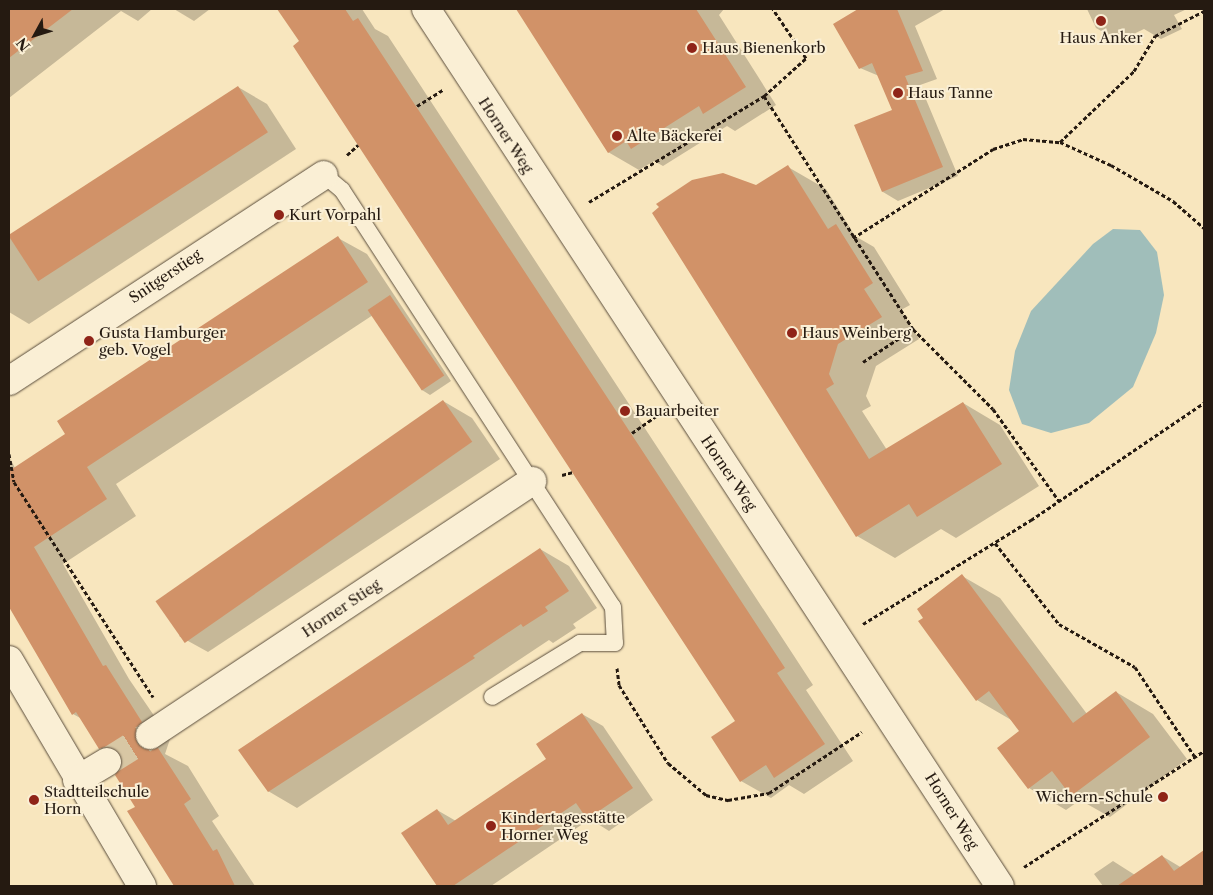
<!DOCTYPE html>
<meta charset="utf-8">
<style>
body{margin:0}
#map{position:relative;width:1213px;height:895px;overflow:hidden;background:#f8e6be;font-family:"Libre Caslon Text",serif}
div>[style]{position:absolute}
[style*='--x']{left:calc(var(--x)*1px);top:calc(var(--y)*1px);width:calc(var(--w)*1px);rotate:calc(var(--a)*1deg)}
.water>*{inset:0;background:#a0beba}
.shadow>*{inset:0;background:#0003}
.building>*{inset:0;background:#d19268;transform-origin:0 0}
.minor-tunnel>*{height:28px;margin-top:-14px;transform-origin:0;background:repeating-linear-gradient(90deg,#d8c7a4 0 28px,transparent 0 42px)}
.path>*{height:3px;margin-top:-1.5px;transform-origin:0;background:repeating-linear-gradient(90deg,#251a11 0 4px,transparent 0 6.5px)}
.roads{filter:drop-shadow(0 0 1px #5a4d3c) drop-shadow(0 0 1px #5a4d3c)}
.service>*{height:16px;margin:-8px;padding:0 8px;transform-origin:8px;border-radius:8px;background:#faefd5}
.minor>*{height:28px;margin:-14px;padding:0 14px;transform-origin:14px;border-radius:14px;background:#faefd5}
.dots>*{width:14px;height:14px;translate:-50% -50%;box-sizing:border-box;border:2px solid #faefd5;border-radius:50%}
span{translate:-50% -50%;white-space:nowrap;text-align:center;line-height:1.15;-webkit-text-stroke:4px #faefd5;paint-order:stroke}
.poi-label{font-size:15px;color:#251a11}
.left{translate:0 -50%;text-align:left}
.right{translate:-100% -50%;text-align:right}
.street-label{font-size:15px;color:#251a11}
.frame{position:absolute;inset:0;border:10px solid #251a11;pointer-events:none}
.north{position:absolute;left:10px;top:10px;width:50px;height:50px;-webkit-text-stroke:4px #faefd5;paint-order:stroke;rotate:231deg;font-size:14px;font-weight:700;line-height:20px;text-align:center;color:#251a11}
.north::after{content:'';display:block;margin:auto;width:18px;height:22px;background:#251a11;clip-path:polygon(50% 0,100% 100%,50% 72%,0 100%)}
</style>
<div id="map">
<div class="water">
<div style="clip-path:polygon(1113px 229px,1140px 230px,1157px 252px,1164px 295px,1156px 333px,1133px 387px,1089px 423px,1051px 433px,1022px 424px,1009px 390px,1015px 351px,1031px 311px,1093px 244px)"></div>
</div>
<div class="shadow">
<div style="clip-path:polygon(9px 9px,152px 9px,138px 21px,121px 11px,9px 98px)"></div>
<div style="clip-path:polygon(174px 9px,210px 9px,194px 21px)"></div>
<div style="clip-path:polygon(279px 9px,362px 9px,375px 29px,388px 36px,813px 685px,806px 690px,853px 761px,804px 794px,789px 785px,771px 798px,741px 781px,737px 722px)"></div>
<div style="clip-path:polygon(533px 9px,724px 9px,719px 15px,776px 105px,735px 131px,727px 126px,663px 166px,654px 161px,639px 170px,608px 152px,522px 16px)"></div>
<div style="clip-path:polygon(858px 9px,945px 9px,915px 26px,937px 79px,920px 85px,958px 176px,898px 201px,883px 192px,894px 111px,879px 76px,860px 68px)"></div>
<div style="clip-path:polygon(1087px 9px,1187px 9px,1174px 15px,1182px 29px,1161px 39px,1144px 29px,1119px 41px,1096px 28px)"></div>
<div style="clip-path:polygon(238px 87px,267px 104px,296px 149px,29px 324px,9px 312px,9px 238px)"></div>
<div style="clip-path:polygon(788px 167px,826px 189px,855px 236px,874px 247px,910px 305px,901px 310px,919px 339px,876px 366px,866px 396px,871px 406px,862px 411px,887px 450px,963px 403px,1000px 425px,1039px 486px,956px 538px,941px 529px,895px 558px,857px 536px,756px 187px)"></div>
<div style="clip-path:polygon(338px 238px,367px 254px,451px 381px,430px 395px,422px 390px,373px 315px,116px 484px,136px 516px,63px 564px,129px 679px,170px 739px,165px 754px,188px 766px,219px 816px,212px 821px,255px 886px,176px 886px,129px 812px,137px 807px,124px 762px,100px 748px,82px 719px,73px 714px,9px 604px,9px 456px,15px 468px,67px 434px)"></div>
<div style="clip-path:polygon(443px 401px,472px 418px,500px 459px,208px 652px,179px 636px)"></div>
<div style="clip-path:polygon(540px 549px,569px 566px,597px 608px,573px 624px,576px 628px,553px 643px,549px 640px,297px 808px,268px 791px)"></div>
<div style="clip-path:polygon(962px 576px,1000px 598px,1087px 714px,1116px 692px,1153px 714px,1187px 759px,1110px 817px,1080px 800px,1066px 810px,1029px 788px,1021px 731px,1013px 721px,977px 700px)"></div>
<div style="clip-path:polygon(582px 714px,603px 726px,653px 800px,609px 831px,590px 819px,491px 886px,438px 886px,403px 833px,437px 810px,456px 821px,547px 759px)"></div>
<div style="clip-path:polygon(1204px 852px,1204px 886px,1103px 886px,1094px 874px,1113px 861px,1135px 875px,1162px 856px,1182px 868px)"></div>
</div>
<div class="building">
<div style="clip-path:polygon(9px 9px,73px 9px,9px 58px)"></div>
<div style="clip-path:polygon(277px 9px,345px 9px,353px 21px,358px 18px,785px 668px,777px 673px,825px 744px,774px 778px,766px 765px,740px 782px,711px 737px,735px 721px,293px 46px,299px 41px)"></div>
<div style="clip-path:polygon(516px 9px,696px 9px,746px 87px,703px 114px,699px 106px,631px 149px,626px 141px,608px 153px)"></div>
<div style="clip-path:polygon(858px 9px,897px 9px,923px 71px,905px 76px,943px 167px,882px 192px,854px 125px,892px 110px,872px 63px,859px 69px,833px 24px)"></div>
<div style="left:238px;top:86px;width:55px;height:274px;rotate:57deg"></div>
<div style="clip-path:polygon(788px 165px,828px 229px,836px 224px,873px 283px,864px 289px,882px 317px,838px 344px,829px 374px,834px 384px,826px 389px,869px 459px,963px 402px,1002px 464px,917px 517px,909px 504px,856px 537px,652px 213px,659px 207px,656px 204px,692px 180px,723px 173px,756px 185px)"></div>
<div style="clip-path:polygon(338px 236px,368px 282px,87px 467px,107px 499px,34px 547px,103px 666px,106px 665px,142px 722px,136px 729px,137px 743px,144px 749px,158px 748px,191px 799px,184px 804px,213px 851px,217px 849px,235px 886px,174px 886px,127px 811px,135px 807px,115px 775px,123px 762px,120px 754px,107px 746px,99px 749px,76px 712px,72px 715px,9px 607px,9px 471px,65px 434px,57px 421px)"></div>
<div style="left:390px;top:295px;width:97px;height:27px;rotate:56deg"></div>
<div style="left:443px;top:400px;width:51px;height:351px;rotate:55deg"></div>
<div style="clip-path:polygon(540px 548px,569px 591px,545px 607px,548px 611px,523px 627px,521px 624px,473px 656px,475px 658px,268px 792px,238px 750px)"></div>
<div style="clip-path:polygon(962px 574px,1073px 723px,1116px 691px,1150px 737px,1071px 796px,1052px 771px,1028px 789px,997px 748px,1019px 731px,989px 691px,976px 701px,918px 621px,923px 618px,917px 609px)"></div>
<div style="clip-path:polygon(582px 713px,633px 788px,587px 819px,576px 803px,453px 886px,437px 886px,401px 833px,437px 809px,448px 825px,546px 759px,536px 744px)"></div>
<div style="clip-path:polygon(1204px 850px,1204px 886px,1117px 886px,1162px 855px,1174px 871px)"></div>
</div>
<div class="minor-tunnel">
<div style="--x:107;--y:762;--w:51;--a:-32.1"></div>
</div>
<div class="path">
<div style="--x:764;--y:96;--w:57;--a:-42.1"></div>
<div style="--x:806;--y:58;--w:59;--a:-124"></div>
<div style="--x:417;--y:106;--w:32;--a:-32"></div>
<div style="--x:1060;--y:142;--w:103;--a:-43.8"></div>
<div style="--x:1134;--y:71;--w:41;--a:-59"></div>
<div style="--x:1155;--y:36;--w:55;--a:-27"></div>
<div style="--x:347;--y:155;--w:15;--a:-42"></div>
<div style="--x:589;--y:202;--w:205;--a:-31.2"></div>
<div style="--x:764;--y:96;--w:277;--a:57.4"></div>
<div style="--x:853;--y:238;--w:166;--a:-32.4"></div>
<div style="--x:993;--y:149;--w:32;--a:-18"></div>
<div style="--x:1023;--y:139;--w:37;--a:5"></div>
<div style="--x:1060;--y:142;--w:56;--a:24.3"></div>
<div style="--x:1111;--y:165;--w:72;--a:30.1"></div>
<div style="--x:1173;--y:201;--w:41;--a:41.1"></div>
<div style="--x:863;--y:362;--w:60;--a:-33.4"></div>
<div style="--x:913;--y:329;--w:113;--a:45"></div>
<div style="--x:993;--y:409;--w:113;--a:54.3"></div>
<div style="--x:632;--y:433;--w:29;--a:-35"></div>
<div style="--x:9;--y:454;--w:28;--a:80"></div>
<div style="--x:14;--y:482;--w:256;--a:57.1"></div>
<div style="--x:562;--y:475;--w:11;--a:-15"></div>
<div style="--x:995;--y:543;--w:103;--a:51.7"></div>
<div style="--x:1059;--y:624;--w:87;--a:29.5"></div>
<div style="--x:1135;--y:667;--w:108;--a:56.3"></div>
<div style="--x:863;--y:624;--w:198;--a:-31.8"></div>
<div style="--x:1031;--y:520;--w:209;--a:-34.1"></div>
<div style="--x:617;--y:668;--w:17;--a:83"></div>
<div style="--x:619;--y:685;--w:92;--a:57.9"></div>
<div style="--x:668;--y:763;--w:50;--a:40.1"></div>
<div style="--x:706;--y:795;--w:23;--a:13"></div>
<div style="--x:728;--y:800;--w:42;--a:-9.7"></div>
<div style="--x:769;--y:793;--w:111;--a:-33.3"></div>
<div style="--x:1024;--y:867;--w:214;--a:-32.8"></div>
</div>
<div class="roads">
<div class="service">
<div style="--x:324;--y:175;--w:23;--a:40"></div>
<div style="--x:342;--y:190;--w:497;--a:57"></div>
<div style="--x:613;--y:607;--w:36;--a:87"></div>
<div style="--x:615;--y:643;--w:35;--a:180"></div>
<div style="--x:580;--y:643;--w:103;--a:148.5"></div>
</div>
<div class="minor">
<div style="--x:426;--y:9;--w:1048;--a:56.8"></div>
<div style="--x:9;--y:381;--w:376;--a:-33.2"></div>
<div style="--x:9;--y:660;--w:262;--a:59.5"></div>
<div style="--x:150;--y:735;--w:459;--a:-33.6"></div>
<div style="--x:77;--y:780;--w:35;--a:-31"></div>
</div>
</div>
<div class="dots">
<div style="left:1101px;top:21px;background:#8f2418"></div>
<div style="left:692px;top:48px;background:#8f2418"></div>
<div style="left:898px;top:93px;background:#8f2418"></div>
<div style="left:617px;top:136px;background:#8f2418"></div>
<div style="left:279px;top:215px;background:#8f2418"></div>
<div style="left:792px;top:333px;background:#8f2418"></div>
<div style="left:89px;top:341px;background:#8f2418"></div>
<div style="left:625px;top:411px;background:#8f2418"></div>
<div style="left:1163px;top:797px;background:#8f2418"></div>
<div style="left:34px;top:800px;background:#8f2418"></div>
<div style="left:491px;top:826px;background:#8f2418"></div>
</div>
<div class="poi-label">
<span style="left:1101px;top:38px">Haus Anker</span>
<span class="left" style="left:702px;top:48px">Haus Bienenkorb</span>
<span class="left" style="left:908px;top:93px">Haus Tanne</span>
<span class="left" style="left:627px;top:136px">Alte Bäckerei</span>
<span class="left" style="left:289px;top:215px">Kurt Vorpahl</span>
<span class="left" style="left:99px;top:341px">Gusta Hamburger<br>geb. Vogel</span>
<span class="left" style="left:802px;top:333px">Haus Weinberg</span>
<span class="left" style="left:635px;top:411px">Bauarbeiter</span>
<span class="left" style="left:44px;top:800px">Stadtteilschule<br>Horn</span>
<span class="right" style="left:1153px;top:797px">Wichern-Schule</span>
<span class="left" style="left:501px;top:826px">Kindertagesstätte<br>Horner Weg</span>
</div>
<div class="street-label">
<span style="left:506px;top:135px;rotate:57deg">Horner Weg</span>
<span style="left:165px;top:276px;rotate:-34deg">Snitgerstieg</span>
<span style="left:729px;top:473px;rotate:56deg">Horner Weg</span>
<span style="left:341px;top:608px;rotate:-34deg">Horner Stieg</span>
<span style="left:952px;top:811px;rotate:58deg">Horner Weg</span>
</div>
<div class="frame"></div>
<div class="north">N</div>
</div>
